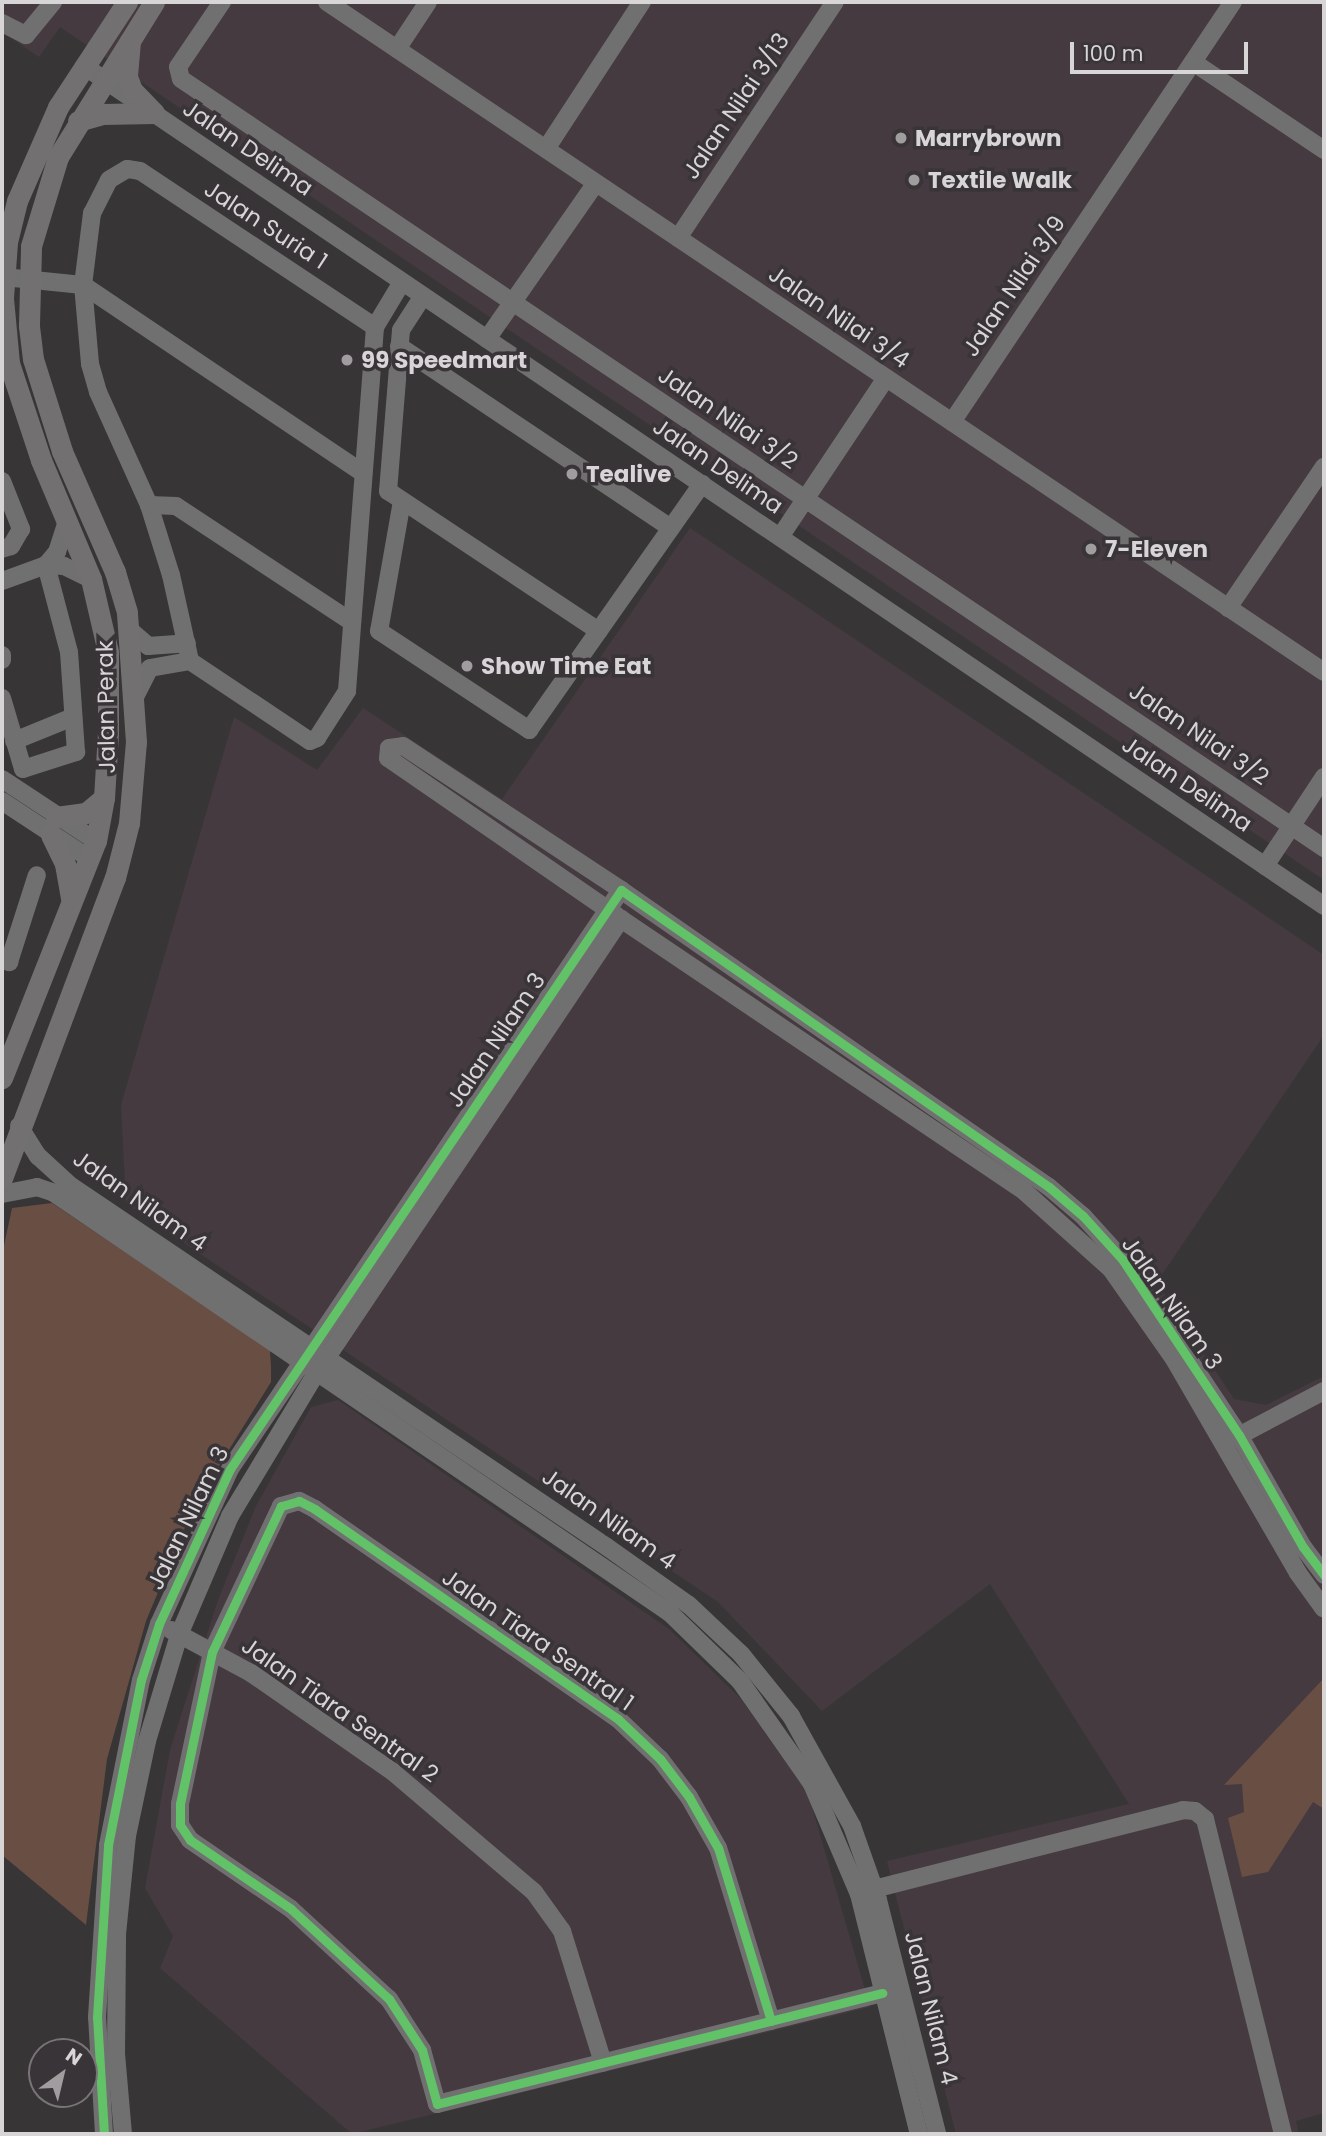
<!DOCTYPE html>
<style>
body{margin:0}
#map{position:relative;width:1326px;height:2136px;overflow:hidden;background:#383537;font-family:Poppins,sans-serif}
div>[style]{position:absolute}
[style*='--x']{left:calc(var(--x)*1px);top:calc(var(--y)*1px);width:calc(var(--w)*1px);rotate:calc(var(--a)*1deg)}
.built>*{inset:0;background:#443a40}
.green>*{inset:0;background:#694e43}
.minor>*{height:18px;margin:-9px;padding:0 9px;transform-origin:9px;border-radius:9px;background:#717070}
.major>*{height:21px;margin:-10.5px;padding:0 10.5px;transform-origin:10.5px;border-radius:10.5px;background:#727071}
.cycleway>*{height:9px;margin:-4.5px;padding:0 4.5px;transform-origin:4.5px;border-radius:4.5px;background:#61c268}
.dots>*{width:19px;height:19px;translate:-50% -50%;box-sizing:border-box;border:4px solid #393437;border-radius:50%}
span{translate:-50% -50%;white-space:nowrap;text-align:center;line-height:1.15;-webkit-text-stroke:7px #393437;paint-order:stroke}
.street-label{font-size:23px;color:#d8d5d7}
.poi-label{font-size:23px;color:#d8d5d7;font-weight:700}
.left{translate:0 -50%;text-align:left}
.frame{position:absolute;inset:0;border:4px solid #d8d5d7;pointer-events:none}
.north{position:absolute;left:28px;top:2038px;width:70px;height:70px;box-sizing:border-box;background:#393437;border:2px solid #797477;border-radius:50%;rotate:34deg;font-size:19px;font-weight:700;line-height:28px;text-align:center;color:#d8d5d7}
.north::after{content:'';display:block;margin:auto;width:24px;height:32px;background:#a09d9f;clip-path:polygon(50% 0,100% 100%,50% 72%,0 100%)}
.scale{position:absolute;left:1070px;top:42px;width:178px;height:32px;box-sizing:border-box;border:4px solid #d8d5d7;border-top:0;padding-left:9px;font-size:21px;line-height:24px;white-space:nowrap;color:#d8d5d7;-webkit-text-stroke:5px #393437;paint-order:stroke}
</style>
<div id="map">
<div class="built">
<div style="clip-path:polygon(2px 2px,1324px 2px,1324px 880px,60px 27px,39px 57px,2px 32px)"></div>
<div style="clip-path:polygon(690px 528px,1324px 955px,1324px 1035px,1157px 1282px,1234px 1399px,1266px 1405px,1324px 1376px,1324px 2113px,1296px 2121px,1299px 2134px,956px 2134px,887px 1861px,1129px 1804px,990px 1584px,822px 1711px,718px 1602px,126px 1204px,121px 1105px,234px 717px,317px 770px,363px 708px,502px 799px)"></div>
<div style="clip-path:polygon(338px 1400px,669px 1629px,741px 1699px,808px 1793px,870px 2007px,352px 2134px,160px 1968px,173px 1936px,145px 1888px,170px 1750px,218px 1600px,256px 1506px,311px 1407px)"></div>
</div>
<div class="green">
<div style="clip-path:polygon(52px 1203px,270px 1350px,271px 1367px,271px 1382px,194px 1506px,146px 1621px,107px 1759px,86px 1925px,2px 1855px,2px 1255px,12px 1208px)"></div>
<div style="clip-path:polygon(1324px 1678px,1324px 1809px,1313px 1802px,1268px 1872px,1242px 1877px,1228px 1818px,1244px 1812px,1242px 1784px,1224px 1785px)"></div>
</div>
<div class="minor">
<div style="--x:222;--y:2;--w:78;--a:124.1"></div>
<div style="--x:178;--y:67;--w:12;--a:76"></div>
<div style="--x:181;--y:79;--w:1378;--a:33.93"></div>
<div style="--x:327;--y:2;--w:1201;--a:33.9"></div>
<div style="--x:2;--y:23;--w:27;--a:27"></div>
<div style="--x:26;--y:35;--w:43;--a:-50.7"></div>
<div style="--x:397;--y:49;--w:56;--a:-56.6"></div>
<div style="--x:1193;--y:62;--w:158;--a:33.9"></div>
<div style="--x:84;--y:66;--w:1498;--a:34.11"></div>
<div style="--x:546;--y:149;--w:176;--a:-56.9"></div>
<div style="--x:678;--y:238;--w:283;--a:-56.4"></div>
<div style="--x:4;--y:277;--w:79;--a:5.8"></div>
<div style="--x:83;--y:285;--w:335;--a:33.9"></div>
<div style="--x:423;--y:296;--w:40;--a:122.9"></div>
<div style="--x:401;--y:330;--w:162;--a:94.6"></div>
<div style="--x:388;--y:491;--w:253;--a:33.6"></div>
<div style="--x:375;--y:327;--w:282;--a:-146.4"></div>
<div style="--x:140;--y:171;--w:13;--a:-171"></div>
<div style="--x:127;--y:169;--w:21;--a:149"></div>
<div style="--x:109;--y:180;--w:37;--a:117"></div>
<div style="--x:92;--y:213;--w:73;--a:97.1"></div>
<div style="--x:83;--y:285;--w:79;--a:84.9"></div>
<div style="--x:90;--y:364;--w:29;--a:74"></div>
<div style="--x:98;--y:392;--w:124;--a:65.7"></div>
<div style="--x:149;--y:505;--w:73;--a:72.6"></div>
<div style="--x:171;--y:575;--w:88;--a:77.5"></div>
<div style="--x:190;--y:661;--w:144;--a:33.7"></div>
<div style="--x:310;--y:741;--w:8;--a:-23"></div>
<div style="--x:317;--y:738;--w:56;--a:-57.4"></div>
<div style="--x:347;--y:691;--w:365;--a:-85.6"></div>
<div style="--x:375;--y:327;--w:52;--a:-59"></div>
<div style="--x:487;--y:339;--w:190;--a:-55.1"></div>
<div style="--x:399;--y:346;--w:327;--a:33.8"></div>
<div style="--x:952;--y:422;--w:505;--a:-56.22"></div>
<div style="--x:2;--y:481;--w:52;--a:68.4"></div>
<div style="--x:21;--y:529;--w:20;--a:120"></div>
<div style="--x:11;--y:546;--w:9;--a:162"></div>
<div style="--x:402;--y:501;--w:132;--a:100"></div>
<div style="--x:379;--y:631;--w:180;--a:33.4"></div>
<div style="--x:529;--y:730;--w:301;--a:-54.9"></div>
<div style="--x:149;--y:505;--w:27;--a:2"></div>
<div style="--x:176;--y:506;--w:211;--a:33.4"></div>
<div style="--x:780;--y:537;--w:191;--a:-56.3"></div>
<div style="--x:46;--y:565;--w:17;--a:-50"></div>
<div style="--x:57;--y:552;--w:33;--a:-72"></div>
<div style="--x:2;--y:581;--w:47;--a:-20"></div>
<div style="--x:46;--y:565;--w:18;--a:3"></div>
<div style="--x:64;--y:566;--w:30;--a:26"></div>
<div style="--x:1228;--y:608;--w:171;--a:-55.8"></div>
<div style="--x:131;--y:631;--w:23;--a:41"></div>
<div style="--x:148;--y:646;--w:39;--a:-4"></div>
<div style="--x:2;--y:655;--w:5;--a:90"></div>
<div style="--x:136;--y:695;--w:30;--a:-63"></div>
<div style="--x:150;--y:668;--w:41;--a:-9.9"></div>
<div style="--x:2;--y:698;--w:74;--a:73.5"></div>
<div style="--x:23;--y:769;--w:56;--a:-17.8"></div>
<div style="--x:76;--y:752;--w:100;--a:-94"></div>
<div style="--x:69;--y:652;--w:90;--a:-104.8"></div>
<div style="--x:14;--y:741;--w:64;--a:-22.1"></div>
<div style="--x:2;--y:779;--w:113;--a:33.4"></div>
<div style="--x:2;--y:801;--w:105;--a:33.4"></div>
<div style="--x:1265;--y:866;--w:107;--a:-56.5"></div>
<div style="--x:617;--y:916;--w:278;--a:-145.4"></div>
<div style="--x:388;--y:758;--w:10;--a:-84"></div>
<div style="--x:389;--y:748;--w:14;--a:-8"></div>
<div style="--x:403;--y:746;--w:261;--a:33.4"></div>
<div style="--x:2;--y:959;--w:8;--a:23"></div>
<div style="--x:9;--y:962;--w:91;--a:-72.2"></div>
<div style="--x:19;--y:1126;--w:36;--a:58"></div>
<div style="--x:38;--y:1156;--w:45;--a:42.3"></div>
<div style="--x:71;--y:1186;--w:646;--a:33.96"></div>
<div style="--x:607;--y:1547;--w:100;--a:35.3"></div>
<div style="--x:689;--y:1605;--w:71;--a:43.3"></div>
<div style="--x:741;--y:1654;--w:80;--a:51.1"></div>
<div style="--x:791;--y:1716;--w:126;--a:61"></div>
<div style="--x:852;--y:1826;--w:78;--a:70.6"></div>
<div style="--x:878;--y:1900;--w:241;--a:75.8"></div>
<div style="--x:2;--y:1194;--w:36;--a:-11"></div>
<div style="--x:37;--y:1187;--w:18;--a:19"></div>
<div style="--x:54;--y:1193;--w:746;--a:34.29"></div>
<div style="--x:670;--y:1613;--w:98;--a:44.2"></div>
<div style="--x:740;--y:1681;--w:126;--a:55"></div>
<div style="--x:812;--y:1784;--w:120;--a:66.9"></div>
<div style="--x:859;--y:1894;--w:247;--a:76"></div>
<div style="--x:1231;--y:1440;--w:105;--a:-27.8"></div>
<div style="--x:171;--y:1630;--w:91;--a:28.3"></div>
<div style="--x:251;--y:1673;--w:173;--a:34.9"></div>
<div style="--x:393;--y:1772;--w:185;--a:40.4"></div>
<div style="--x:534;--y:1892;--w:48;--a:54.3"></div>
<div style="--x:562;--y:1931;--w:138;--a:72.7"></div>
<div style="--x:874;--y:1889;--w:319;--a:-14.3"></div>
<div style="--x:1183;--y:1810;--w:12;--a:5"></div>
<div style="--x:1195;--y:1811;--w:13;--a:39"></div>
<div style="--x:1205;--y:1819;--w:325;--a:76.1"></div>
<div style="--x:771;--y:2021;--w:181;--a:-107"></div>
<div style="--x:718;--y:1848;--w:59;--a:-119.6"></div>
<div style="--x:689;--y:1797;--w:48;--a:-127.3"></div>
<div style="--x:660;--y:1759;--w:58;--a:-136.4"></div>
<div style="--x:618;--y:1719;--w:369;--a:-145.3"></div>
<div style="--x:315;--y:1509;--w:18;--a:-153"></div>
<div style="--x:299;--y:1501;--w:19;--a:164"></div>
<div style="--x:281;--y:1506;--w:161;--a:115.3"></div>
<div style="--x:212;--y:1652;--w:155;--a:101.9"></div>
<div style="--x:180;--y:1804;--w:21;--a:90"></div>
<div style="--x:180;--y:1825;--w:18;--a:56"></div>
<div style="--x:190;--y:1840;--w:122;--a:34.3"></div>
<div style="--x:291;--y:1909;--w:133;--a:42.6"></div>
<div style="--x:389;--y:1999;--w:61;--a:57.1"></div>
<div style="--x:422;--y:2050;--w:56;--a:74.5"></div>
<div style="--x:437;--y:2104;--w:459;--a:-14"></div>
<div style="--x:104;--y:2134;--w:117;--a:-93.4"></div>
<div style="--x:97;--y:2017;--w:172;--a:-86.3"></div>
<div style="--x:108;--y:1845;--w:168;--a:-78.7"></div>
<div style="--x:141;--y:1680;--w:59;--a:-72.2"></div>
<div style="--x:159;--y:1624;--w:170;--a:-65.4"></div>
<div style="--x:230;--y:1469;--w:699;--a:-55.97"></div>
<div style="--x:621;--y:890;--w:521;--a:34.76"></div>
<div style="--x:1049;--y:1187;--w:45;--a:40.5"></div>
<div style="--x:1083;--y:1216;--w:58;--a:47.8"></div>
<div style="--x:1122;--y:1259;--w:211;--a:56.4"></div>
<div style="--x:1239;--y:1435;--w:129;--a:60.3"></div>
<div style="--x:1303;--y:1547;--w:35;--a:53"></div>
<div style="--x:123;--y:2134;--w:80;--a:-95"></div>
<div style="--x:116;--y:2054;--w:120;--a:-89.5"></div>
<div style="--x:117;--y:1934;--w:99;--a:-84.2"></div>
<div style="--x:127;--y:1836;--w:97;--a:-78.1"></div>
<div style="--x:147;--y:1741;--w:111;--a:-73.2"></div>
<div style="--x:179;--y:1635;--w:129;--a:-66.8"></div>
<div style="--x:230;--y:1516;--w:168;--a:-58.9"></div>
<div style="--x:317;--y:1372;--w:546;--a:-56.14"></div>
<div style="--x:621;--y:919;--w:486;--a:34"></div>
<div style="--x:1024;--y:1191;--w:117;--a:41.9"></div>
<div style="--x:1111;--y:1269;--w:110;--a:55"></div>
<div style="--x:1174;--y:1359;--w:247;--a:59.9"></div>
<div style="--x:1298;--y:1573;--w:44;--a:54.2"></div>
</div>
<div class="major">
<div style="--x:130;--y:41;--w:36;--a:95"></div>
<div style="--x:127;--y:77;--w:14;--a:69"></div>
<div style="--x:132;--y:90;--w:32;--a:46"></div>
<div style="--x:78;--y:121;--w:26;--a:-16"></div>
<div style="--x:103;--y:114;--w:51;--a:-1.1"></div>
<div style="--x:56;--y:817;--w:30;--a:-8"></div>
<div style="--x:86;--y:813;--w:23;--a:-40"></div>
<div style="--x:51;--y:835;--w:32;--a:64"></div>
<div style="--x:65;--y:864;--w:36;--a:80"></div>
<div style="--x:2;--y:1078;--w:255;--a:-68.4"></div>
<div style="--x:96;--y:841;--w:44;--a:-79.5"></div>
<div style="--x:104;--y:798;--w:66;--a:-86.5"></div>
<div style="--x:108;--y:732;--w:80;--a:-90"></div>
<div style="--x:108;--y:652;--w:75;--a:-103.1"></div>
<div style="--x:91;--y:579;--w:129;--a:-112.8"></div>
<div style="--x:41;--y:460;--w:102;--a:-108.3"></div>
<div style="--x:9;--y:363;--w:65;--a:-95.3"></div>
<div style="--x:3;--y:298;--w:56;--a:-85.9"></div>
<div style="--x:7;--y:242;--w:42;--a:-76.3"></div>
<div style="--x:17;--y:201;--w:103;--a:-66.4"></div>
<div style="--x:58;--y:107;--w:126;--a:-56.7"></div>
<div style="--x:2;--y:1178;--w:321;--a:-69.4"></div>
<div style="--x:115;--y:878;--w:57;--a:-75.7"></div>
<div style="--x:129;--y:823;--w:81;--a:-85.1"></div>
<div style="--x:136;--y:742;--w:130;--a:-94"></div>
<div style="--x:127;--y:612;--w:42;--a:-106.7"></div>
<div style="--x:115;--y:572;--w:132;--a:-113.7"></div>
<div style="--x:62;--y:451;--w:96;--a:-107.5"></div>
<div style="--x:33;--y:359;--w:34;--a:-97"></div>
<div style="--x:29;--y:325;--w:79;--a:-88.5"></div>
<div style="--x:31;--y:246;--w:93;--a:-73.1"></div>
<div style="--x:58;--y:157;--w:182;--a:-58.2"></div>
</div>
<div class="cycleway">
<div style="--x:771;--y:2021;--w:181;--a:-107"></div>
<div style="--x:718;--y:1848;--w:59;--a:-119.6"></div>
<div style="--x:689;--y:1797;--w:48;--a:-127.3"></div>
<div style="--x:660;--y:1759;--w:58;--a:-136.4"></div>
<div style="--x:618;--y:1719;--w:369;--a:-145.3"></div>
<div style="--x:315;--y:1509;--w:18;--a:-153"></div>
<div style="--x:299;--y:1501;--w:19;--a:164"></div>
<div style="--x:281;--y:1506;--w:161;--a:115.3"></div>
<div style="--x:212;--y:1652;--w:155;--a:101.9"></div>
<div style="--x:180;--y:1804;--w:21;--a:90"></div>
<div style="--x:180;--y:1825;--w:18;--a:56"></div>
<div style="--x:190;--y:1840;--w:122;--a:34.3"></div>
<div style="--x:291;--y:1909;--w:133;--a:42.6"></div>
<div style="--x:389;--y:1999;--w:61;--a:57.1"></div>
<div style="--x:422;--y:2050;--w:56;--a:74.5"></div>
<div style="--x:437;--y:2104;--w:459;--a:-14"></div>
<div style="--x:104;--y:2134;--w:117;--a:-93.4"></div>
<div style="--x:97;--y:2017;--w:172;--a:-86.3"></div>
<div style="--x:108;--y:1845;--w:168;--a:-78.7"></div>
<div style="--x:141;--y:1680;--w:59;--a:-72.2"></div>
<div style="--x:159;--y:1624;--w:170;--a:-65.4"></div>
<div style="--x:230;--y:1469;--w:699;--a:-55.97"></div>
<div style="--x:621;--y:890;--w:521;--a:34.76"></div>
<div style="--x:1049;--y:1187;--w:45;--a:40.5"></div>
<div style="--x:1083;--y:1216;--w:58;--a:47.8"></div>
<div style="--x:1122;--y:1259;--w:211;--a:56.4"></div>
<div style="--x:1239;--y:1435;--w:129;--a:60.3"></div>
<div style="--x:1303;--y:1547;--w:35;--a:53"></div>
</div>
<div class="dots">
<div style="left:901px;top:138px;background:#a09d9f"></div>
<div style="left:914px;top:180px;background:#a09d9f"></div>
<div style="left:347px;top:360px;background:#a09d9f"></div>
<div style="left:572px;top:474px;background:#a09d9f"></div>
<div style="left:1091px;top:549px;background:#a09d9f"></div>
<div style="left:467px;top:666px;background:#a09d9f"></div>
</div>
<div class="street-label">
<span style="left:736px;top:106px;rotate:-56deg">Jalan Nilai 3/13</span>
<span style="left:248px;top:148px;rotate:34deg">Jalan Delima</span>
<span style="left:266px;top:225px;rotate:33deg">Jalan Suria 1</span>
<span style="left:1014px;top:286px;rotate:-56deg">Jalan Nilai 3/9</span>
<span style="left:839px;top:317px;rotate:34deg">Jalan Nilai 3/4</span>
<span style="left:728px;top:418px;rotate:34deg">Jalan Nilai 3/2</span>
<span style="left:718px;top:466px;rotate:34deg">Jalan Delima</span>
<span style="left:106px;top:707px;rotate:-91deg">Jalan Perak</span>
<span style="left:1199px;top:734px;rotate:34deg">Jalan Nilai 3/2</span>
<span style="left:1187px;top:784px;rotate:34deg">Jalan Delima</span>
<span style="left:496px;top:1040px;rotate:-56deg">Jalan Nilam 3</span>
<span style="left:140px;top:1201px;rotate:35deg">Jalan Nilam 4</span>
<span style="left:1172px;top:1303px;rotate:55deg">Jalan Nilam 3</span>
<span style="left:188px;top:1518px;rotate:-64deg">Jalan Nilam 3</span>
<span style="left:609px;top:1519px;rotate:35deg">Jalan Nilam 4</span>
<span style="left:538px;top:1640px;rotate:35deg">Jalan Tiara Sentral 1</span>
<span style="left:340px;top:1710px;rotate:35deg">Jalan Tiara Sentral 2</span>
<span style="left:931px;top:2008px;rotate:76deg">Jalan Nilam 4</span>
</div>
<div class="poi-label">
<span class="left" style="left:915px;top:138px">Marrybrown</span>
<span class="left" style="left:928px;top:180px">Textile Walk</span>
<span class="left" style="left:361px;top:360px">99 Speedmart</span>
<span class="left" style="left:586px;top:474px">Tealive</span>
<span class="left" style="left:1105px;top:549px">7-Eleven</span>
<span class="left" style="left:481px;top:666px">Show Time Eat</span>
</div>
<div class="frame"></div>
<div class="north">N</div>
<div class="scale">100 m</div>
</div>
